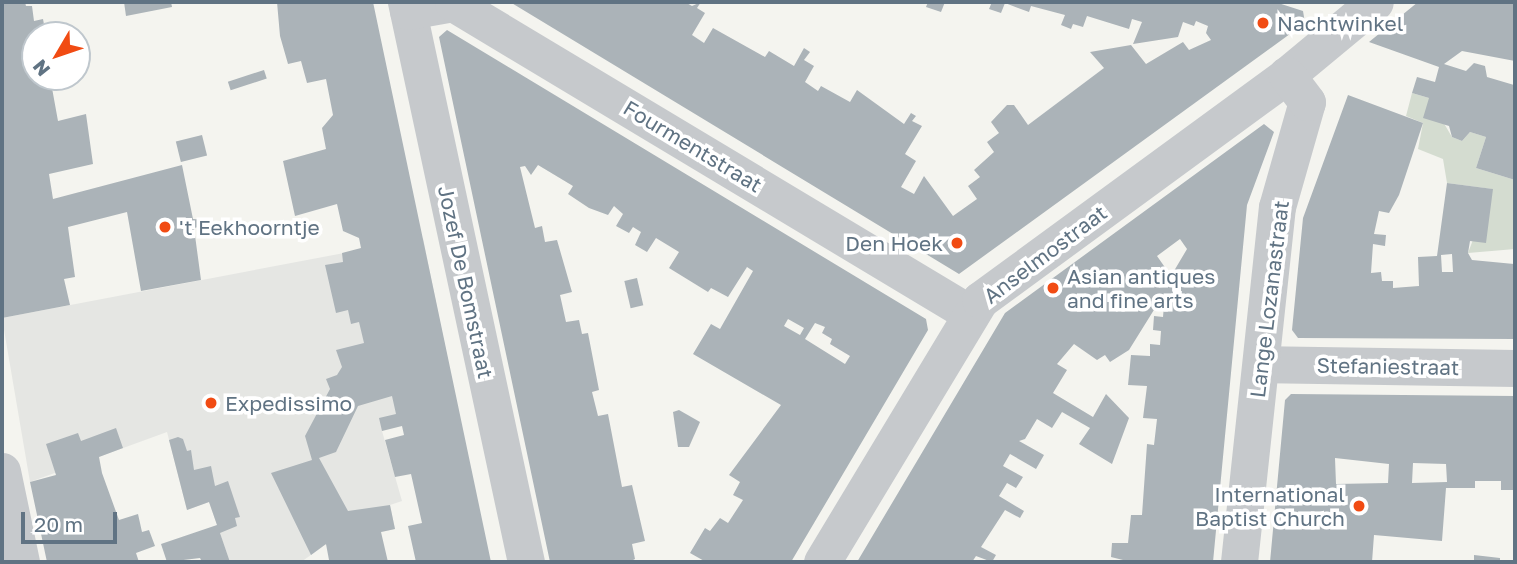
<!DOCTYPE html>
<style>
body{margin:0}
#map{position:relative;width:1517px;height:564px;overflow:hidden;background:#f4f4ef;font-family:"Golos Text",sans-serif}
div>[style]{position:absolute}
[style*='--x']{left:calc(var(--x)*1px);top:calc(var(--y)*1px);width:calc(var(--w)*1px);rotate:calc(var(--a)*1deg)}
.built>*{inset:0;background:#e5e6e3}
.green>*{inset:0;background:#d4dcd0}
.building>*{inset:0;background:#abb3b8;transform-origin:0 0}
.minor>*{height:37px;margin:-18.5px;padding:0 18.5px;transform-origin:18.5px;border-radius:18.5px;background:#c6c9cc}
.dots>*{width:19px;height:19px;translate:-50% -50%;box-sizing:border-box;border:4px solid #fff;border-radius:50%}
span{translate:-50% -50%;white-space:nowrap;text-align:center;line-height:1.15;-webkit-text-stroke:7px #fff;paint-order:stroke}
.poi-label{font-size:21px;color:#607383}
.left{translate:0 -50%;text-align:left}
.right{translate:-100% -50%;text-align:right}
.street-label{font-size:21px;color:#607383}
.frame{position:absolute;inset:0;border:4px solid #607383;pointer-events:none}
.north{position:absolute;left:21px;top:21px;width:70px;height:70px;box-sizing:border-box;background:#fff;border:2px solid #bfc7cd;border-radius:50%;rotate:231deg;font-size:19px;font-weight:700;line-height:28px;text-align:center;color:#607383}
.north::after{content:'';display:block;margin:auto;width:24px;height:32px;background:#f14b13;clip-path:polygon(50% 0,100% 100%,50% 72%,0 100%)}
.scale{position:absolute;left:21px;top:512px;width:96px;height:32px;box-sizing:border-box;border:4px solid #607383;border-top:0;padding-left:9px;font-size:21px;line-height:24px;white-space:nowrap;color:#607383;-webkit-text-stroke:5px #fff;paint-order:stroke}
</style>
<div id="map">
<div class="built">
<div style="clip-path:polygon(423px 238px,448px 361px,409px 409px,382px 431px,402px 501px,390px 505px,395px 529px,325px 545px,301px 562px,230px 562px,209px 502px,187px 510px,167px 432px,30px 482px,2px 318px)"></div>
</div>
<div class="green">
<div style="clip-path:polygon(1412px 93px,1429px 98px,1452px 137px,1462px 141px,1470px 132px,1486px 137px,1476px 168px,1515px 180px,1515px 249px,1468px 253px,1492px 189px,1447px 183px,1443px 159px,1418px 149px,1423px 123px,1406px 116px)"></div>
</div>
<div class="building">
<div style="clip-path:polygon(2px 2px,25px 2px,26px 6px,32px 6px,34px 21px,43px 19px,46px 35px,35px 35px,35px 77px,50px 77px,58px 121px,86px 114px,93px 164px,49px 174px,53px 199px,182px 165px,193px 219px,209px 220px,208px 225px,194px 228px,201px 280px,141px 291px,127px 212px,68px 227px,75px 277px,64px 279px,70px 305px,2px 318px)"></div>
<div style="clip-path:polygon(124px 2px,171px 2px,172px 7px,126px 16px)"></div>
<div style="clip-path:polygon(277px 2px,373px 2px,491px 562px,416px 562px,408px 526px,422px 523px,411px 474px,395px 477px,385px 440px,404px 435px,402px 426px,382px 431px,379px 418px,396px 414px,392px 396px,358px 406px,336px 452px,319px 458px,348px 511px,390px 505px,395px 529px,381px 532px,388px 562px,329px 560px,326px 544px,311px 555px,271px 473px,312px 460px,305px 436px,330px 389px,326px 379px,337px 375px,342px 367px,336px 350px,364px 343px,359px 322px,351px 324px,348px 310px,336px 313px,325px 265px,343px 262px,342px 253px,361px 248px,359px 238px,343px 231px,337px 204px,295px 216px,283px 161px,326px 149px,322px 128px,333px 115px,326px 79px,307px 83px,301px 61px,288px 64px,280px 36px)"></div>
<div style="clip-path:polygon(510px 2px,685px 2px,692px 6px,701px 2px,697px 8px,705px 13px,692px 35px,704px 43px,713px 28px,765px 57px,769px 51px,794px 66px,804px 48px,810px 52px,804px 60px,814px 66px,805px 82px,818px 91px,821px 86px,850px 102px,857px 90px,904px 124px,911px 113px,916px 116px,912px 121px,922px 126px,905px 154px,916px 161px,901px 187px,914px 194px,924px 176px,953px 216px,977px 199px,968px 186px,980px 177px,974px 170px,994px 152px,987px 142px,999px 133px,991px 122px,1007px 105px,1014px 105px,1028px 125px,1104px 68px,1090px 52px,1131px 45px,1146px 64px,1183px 42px,1189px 50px,1211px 40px,1206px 33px,1208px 26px,1196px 21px,1194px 26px,1183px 22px,1178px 37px,1133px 44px,1142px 22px,1132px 19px,1129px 29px,1087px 16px,1083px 27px,1073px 24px,1071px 29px,1061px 25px,1065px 15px,1031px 6px,1029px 12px,1005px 3px,1001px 13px,989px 9px,992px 2px,1275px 2px,1303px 11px,1305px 23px,959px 274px)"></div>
<div style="clip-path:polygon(928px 2px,945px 2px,941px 12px,926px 7px)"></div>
<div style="clip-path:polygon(1418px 2px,1515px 2px,1515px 61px,1462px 51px,1444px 64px,1466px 71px,1474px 63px,1485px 66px,1487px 77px,1514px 85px,1515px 180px,1476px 168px,1486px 137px,1470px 132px,1462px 141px,1452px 137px,1449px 126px,1423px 118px,1429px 98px,1412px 93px,1417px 77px,1435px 82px,1439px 67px,1369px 42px)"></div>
<div style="clip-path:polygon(evenodd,447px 30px,926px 319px,928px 330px,791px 562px,706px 562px,690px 553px,705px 528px,710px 531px,720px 518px,728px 523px,743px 500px,733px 495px,740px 482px,729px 475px,781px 405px,693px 354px,711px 324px,720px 329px,753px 271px,747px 267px,728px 297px,711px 288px,708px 292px,669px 268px,679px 252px,656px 238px,647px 252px,635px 245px,641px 232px,633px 227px,629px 233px,616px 226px,623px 214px,614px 206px,608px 215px,589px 208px,568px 194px,573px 186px,538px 165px,531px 175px,525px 166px,520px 167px,535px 228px,542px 226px,545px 242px,557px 240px,572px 292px,560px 295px,566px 322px,579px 320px,582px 334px,588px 333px,599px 390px,592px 392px,598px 416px,608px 414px,622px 487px,632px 485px,645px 541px,632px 544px,635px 559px,629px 562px,550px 562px,439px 37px,447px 30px,788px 319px,804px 328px,800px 335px,784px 326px,788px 319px,447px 30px,815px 323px,825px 327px,822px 333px,832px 339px,830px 344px,850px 356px,845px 364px,805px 339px,815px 323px)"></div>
<div style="left:264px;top:70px;width:9px;height:38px;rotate:72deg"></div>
<div style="clip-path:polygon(evenodd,1348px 95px,1423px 123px,1399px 195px,1389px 213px,1379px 211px,1374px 234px,1386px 235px,1385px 246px,1373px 244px,1371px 273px,1381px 272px,1382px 281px,1393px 281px,1393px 288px,1419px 286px,1418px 257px,1437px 256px,1447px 183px,1493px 189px,1486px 243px,1470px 241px,1468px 253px,1472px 260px,1514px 264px,1515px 339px,1298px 338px,1292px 330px,1303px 218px,1348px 95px,1452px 254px,1453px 272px,1442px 272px,1441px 255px,1452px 254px)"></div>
<div style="clip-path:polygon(evenodd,1264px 124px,1274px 132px,1247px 205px,1213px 562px,1131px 562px,1111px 557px,1112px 543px,1128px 543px,1131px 515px,1142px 515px,1147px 444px,1154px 445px,1157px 419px,1143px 418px,1147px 386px,1128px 385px,1131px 355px,1150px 356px,1150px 344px,1160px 345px,1161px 331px,1153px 330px,1154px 316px,1163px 317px,1164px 305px,1157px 305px,1129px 350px,1110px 362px,1105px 355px,1097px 360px,1074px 344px,1057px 364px,1067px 370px,1053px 393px,1093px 417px,1106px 394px,1129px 418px,1112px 464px,1079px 444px,1090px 428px,1062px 412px,1052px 428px,1037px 419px,1025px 439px,1019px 441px,1044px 455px,1036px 469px,1010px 454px,1003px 466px,1023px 477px,1016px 488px,1007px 483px,999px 496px,1024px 511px,1020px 518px,1005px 510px,981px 547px,996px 555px,992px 562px,976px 556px,972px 562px,857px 562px,1005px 313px,1264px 124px,1180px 239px,1187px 249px,1171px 276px,1157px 256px,1180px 239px)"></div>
<div style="left:202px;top:135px;width:21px;height:27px;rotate:76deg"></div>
<div style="left:637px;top:278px;width:28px;height:13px;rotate:77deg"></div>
<div style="clip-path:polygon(evenodd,1291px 394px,1515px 396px,1515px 490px,1501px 490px,1501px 481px,1475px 481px,1475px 488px,1446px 488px,1442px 541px,1374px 535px,1372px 562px,1270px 562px,1285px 400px,1291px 394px,1335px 458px,1389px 464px,1388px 483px,1336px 484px,1335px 458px,1291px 394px,1413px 463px,1446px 464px,1447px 482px,1412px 483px,1413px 463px)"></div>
<div style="clip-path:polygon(679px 410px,700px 422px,689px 447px,678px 447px,673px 412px)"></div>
<div style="clip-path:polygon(116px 428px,123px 448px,99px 457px,102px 473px,119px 520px,138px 514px,142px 532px,149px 530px,155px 546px,136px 553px,139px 562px,47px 562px,30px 482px,56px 475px,46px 444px,78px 433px,81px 441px)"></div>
<div style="clip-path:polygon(178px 437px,183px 439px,187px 451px,191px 450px,194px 470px,211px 466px,215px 486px,228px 481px,240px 517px,235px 518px,237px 526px,220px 533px,230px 562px,202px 562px,200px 558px,167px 562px,161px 544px,217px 525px,209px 502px,187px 510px,169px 440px)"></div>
<div style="clip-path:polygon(1474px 555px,1500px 558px,1500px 562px,1474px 562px)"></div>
</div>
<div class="minor">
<div style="--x:406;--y:2;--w:573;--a:77.91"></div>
<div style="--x:408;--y:11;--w:46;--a:-10.1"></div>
<div style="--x:453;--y:3;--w:604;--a:30.98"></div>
<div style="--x:1261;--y:364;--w:254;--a:0.9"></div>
<div style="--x:2;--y:471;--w:93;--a:78.2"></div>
<div style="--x:822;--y:562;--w:306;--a:-58.9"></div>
<div style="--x:980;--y:300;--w:381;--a:-36.2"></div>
<div style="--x:1287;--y:75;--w:114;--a:-39.7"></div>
<div style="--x:1239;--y:562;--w:357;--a:-83.9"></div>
<div style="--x:1277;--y:207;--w:109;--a:-74.1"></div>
<div style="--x:1307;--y:102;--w:34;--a:-127"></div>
</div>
<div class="dots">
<div style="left:1263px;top:23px;background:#f14b13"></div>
<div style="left:165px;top:227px;background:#f14b13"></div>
<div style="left:957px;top:243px;background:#f14b13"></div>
<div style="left:1053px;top:288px;background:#f14b13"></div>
<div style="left:211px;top:403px;background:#f14b13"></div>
<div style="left:1359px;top:506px;background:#f14b13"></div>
</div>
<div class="poi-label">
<span class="left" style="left:1277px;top:23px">Nachtwinkel</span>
<span class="left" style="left:179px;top:227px">'t Eekhoorntje</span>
<span class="right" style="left:943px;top:243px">Den Hoek</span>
<span class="left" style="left:1067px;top:288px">Asian antiques<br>and fine arts</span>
<span class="left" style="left:225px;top:403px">Expedissimo</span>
<span class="right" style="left:1345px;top:506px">International<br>Baptist Church</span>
</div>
<div class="street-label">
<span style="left:693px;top:146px;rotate:31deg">Fourmentstraat</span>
<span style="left:1045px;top:254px;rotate:-37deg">Anselmostraat</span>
<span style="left:466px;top:282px;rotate:78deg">Jozef De Bomstraat</span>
<span style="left:1269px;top:299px;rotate:-83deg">Lange Lozanastraat</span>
<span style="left:1388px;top:366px;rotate:1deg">Stefaniestraat</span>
</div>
<div class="frame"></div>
<div class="north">N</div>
<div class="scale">20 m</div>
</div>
